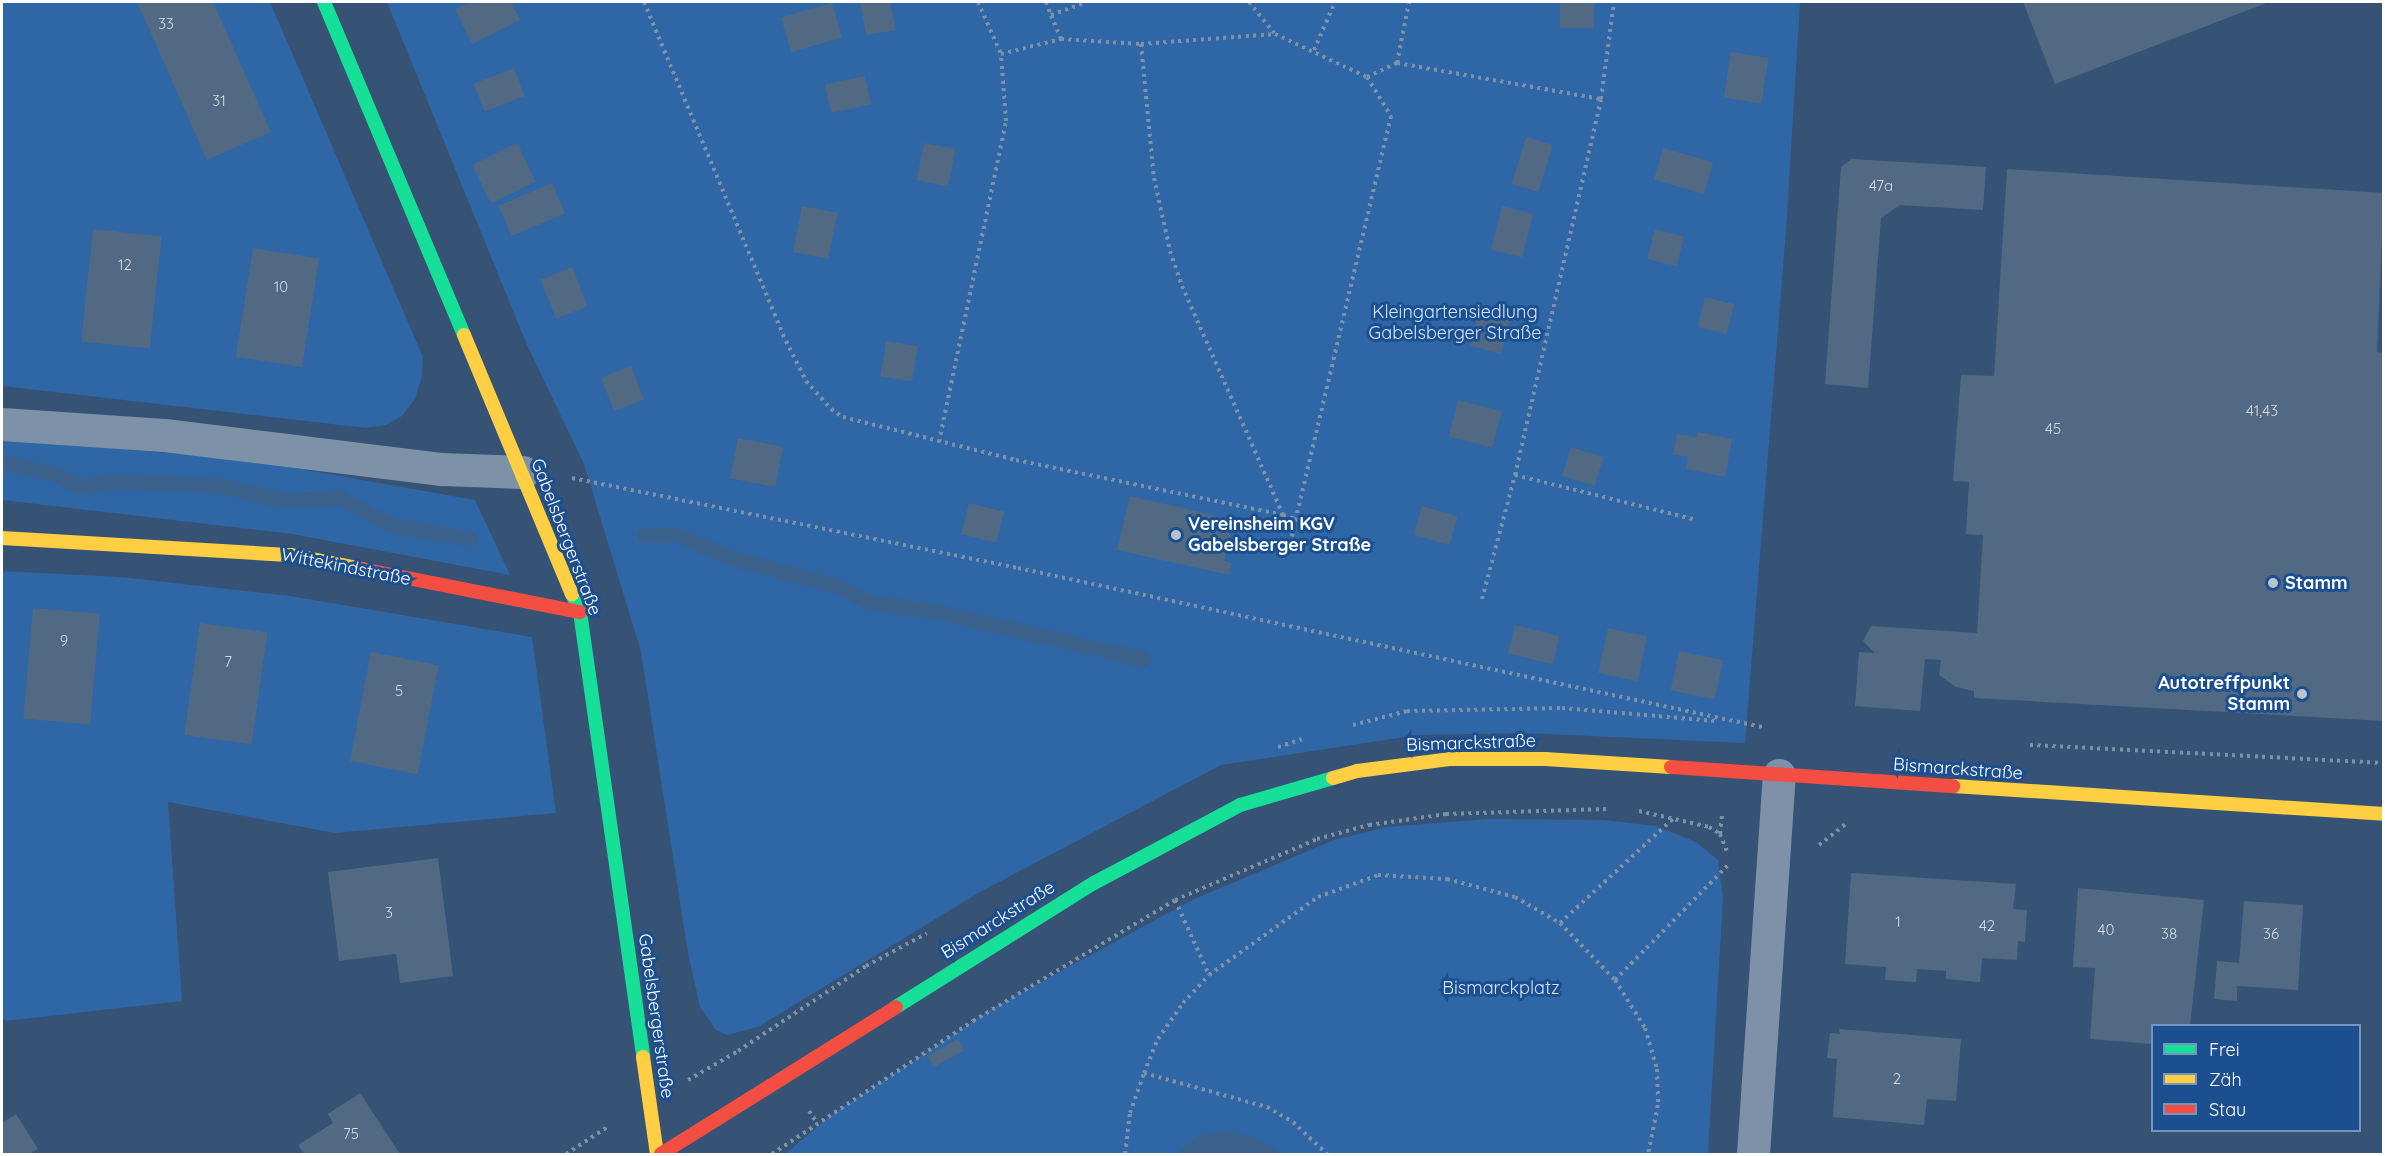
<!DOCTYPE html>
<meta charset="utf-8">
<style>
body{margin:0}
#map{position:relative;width:2385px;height:1156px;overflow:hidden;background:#365274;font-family:Quicksand,sans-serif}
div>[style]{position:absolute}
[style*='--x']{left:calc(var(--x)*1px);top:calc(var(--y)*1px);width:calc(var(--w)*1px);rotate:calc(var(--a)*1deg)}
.green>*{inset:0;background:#2f66a5}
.water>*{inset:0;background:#3b618d}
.stream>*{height:15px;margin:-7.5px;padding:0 7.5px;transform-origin:7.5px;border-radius:7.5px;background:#3b618d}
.building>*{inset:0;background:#526984;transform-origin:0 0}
.path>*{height:4px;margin-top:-2px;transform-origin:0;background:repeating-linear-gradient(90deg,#7d92a8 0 3px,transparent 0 7.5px)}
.street>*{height:33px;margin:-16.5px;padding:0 16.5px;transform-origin:16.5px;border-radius:16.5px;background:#7d92a8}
.fast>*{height:14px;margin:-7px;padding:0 7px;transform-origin:7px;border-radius:7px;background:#16e098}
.slow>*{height:14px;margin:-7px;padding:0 7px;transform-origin:7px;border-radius:7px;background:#ffcf43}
.jam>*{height:14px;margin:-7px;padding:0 7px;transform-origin:7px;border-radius:7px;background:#f24e42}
.dots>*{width:16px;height:16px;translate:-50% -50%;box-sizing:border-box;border:3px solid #1b4f8f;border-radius:50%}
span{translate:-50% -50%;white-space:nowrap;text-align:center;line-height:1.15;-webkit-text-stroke:6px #1b4f8f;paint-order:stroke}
.number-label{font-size:15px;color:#d4dae0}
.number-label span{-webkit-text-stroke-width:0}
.park-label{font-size:18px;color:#cfe3fa}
.poi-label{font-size:18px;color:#fff;font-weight:700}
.left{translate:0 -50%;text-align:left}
.right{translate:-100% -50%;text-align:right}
.street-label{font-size:18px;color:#fff}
.frame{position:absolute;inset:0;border:3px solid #fff;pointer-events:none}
.legend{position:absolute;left:2151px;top:1024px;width:210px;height:108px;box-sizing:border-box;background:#1b4f8f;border:2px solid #7695bc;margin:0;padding:8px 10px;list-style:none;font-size:18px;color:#fff}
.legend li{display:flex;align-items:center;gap:12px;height:30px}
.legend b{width:30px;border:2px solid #7695bc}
</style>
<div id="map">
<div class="green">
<div style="clip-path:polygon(2px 2px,270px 2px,423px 357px,422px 376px,415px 399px,402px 416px,386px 425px,366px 428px,2px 386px)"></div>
<div style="clip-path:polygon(387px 2px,1800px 2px,1787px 217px,1745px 743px,1525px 733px,1418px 735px,1221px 765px,980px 892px,758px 1027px,727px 1035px,716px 1030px,700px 1007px,688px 953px,641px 652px,584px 464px,527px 345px)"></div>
<div style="clip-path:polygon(2px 438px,256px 461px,475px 500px,510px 575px,292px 534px,2px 500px)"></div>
<div style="clip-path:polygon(2px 571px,121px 577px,290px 596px,532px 637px,556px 813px,335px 833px,168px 802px,182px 1001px,5px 1021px,2px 1016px)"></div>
<div style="clip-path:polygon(1486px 819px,1604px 820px,1656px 826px,1696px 842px,1718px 860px,1723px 897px,1708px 1154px,785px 1154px,834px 1113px,995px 1007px,1192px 900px,1334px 840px,1387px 827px)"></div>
</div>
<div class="water">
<div style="clip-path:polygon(1224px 1131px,1256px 1138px,1283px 1154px,1176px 1154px,1200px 1135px)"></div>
</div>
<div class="stream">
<div style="--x:2;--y:462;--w:54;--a:12.8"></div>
<div style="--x:55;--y:474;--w:28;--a:27"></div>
<div style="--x:80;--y:487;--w:34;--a:-10"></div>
<div style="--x:113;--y:481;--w:102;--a:2.2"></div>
<div style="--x:215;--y:485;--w:72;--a:12.1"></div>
<div style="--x:285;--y:500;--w:55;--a:-2.1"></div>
<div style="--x:340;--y:498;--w:60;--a:27.8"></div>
<div style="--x:393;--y:526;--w:77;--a:9"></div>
<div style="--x:644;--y:535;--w:34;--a:0"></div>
<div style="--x:678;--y:535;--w:58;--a:23.5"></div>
<div style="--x:731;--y:558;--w:111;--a:14.7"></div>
<div style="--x:838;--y:586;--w:34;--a:28"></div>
<div style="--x:868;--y:602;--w:71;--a:8.1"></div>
<div style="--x:938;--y:612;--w:211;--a:12.9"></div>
</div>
<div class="building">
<div style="clip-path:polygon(137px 2px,213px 2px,271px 132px,207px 160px)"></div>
<div style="clip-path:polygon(471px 2px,511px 2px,520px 20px,472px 44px,455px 9px)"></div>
<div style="clip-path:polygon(860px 2px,890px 2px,896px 30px,866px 35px)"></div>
<div style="left:1560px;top:2px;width:34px;height:26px"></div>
<div style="clip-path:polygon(2023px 2px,2269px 2px,2055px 84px)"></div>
<div style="left:832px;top:3px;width:36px;height:53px;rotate:74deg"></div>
<div style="left:1731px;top:52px;width:38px;height:46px;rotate:9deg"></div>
<div style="left:514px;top:68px;width:30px;height:43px;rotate:69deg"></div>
<div style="left:865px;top:76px;width:29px;height:41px;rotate:78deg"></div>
<div style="left:1526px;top:137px;width:28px;height:49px;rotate:17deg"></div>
<div style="left:517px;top:143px;width:43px;height:50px;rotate:64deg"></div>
<div style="left:924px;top:143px;width:32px;height:38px;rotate:11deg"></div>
<div style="left:1663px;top:148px;width:52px;height:33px;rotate:16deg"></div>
<div style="clip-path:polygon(1852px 159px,1986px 167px,1983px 210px,1900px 205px,1881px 218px,1868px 388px,1825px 384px,1841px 167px)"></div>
<div style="clip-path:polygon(2007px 169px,2384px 193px,2377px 352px,2384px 353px,2384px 721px,1974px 698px,1974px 691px,1956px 687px,1939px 675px,1941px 660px,1925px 659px,1920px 711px,1855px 706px,1859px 652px,1875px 653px,1863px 641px,1871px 626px,1977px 633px,1983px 535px,1966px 534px,1969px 482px,1953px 481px,1961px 375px,1994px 376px)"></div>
<div style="left:552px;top:183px;width:33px;height:58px;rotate:67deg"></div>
<div style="left:802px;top:206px;width:36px;height:47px;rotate:11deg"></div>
<div style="left:1502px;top:206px;width:32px;height:45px;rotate:14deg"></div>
<div style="left:93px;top:229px;width:69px;height:113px;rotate:6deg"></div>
<div style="left:1655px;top:229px;width:30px;height:31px;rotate:14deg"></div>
<div style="left:253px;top:248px;width:67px;height:110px;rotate:9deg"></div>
<div style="left:572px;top:267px;width:42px;height:34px;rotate:68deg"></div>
<div style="left:1705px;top:297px;width:30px;height:31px;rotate:14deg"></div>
<div style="left:1479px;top:310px;width:32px;height:37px;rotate:14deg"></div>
<div style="left:886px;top:341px;width:32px;height:36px;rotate:9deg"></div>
<div style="left:631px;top:366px;width:36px;height:32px;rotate:69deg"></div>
<div style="left:1458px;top:400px;width:45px;height:38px;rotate:14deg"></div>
<div style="clip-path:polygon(1697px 432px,1732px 439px,1725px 477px,1686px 469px,1688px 457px,1673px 454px,1677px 434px,1697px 437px)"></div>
<div style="left:738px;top:438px;width:46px;height:41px;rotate:11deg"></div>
<div style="left:1571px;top:447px;width:34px;height:30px;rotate:17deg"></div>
<div style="clip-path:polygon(1130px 496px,1234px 520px,1224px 561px,1232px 563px,1229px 575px,1117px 550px)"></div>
<div style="left:969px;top:503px;width:36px;height:32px;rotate:14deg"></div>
<div style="left:1422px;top:506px;width:37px;height:30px;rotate:16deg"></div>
<div style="left:33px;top:608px;width:67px;height:111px;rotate:5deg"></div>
<div style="left:200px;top:623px;width:68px;height:113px;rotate:8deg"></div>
<div style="left:1515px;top:625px;width:46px;height:29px;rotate:14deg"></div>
<div style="left:1608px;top:628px;width:40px;height:46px;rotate:12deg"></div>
<div style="left:1679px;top:651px;width:45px;height:40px;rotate:12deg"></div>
<div style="left:371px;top:652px;width:69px;height:111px;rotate:11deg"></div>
<div style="clip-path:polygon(438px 858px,453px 976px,400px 983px,396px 954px,339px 961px,328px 872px)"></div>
<div style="clip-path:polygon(1851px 873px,2016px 884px,2013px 909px,2027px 910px,2025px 942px,2018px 941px,2017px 960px,1982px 958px,1980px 982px,1946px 979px,1946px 971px,1917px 969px,1916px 982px,1885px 980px,1886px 967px,1845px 964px)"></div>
<div style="clip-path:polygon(2078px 888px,2204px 900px,2190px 1026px,2152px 1026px,2152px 1044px,2090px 1039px,2095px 968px,2073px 967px)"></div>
<div style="clip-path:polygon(2244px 901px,2303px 905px,2298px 990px,2237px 986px,2237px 1001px,2214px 999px,2217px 961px,2239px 963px)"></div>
<div style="clip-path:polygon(1839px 1029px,1961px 1039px,1956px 1101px,1927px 1099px,1924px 1125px,1833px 1117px,1837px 1059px,1827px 1058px,1830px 1033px,1840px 1034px)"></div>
<div style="left:958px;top:1039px;width:13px;height:35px;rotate:61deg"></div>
<div style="clip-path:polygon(360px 1093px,400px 1154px,304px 1154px,298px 1145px,333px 1123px,328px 1114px)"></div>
<div style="clip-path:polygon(16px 1114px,38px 1149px,29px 1154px,2px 1154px,2px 1123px)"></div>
</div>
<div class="path">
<div style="--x:644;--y:2;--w:368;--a:67.3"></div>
<div style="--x:786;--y:341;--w:45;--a:63.4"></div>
<div style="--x:806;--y:381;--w:38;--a:48"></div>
<div style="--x:831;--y:409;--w:14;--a:34"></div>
<div style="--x:843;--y:417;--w:178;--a:14"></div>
<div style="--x:1016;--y:460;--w:273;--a:11.6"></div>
<div style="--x:978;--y:2;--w:57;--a:66.1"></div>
<div style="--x:1046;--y:2;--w:14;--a:69"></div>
<div style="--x:1249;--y:2;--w:40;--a:51"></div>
<div style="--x:1061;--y:39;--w:26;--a:-113"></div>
<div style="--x:1051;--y:15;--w:37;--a:-20"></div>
<div style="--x:1141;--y:44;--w:135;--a:84.5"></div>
<div style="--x:1154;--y:178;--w:75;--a:77.6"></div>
<div style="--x:1170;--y:251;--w:37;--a:71"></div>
<div style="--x:1182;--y:286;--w:250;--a:66.2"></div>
<div style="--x:1283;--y:515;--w:14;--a:17"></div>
<div style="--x:1296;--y:519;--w:31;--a:103"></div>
<div style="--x:1314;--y:50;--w:52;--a:-66.4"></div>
<div style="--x:1397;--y:63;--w:207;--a:10"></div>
<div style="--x:1367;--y:77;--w:33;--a:-25"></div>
<div style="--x:1397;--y:63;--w:62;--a:-78.9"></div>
<div style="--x:939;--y:442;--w:328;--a:-78.2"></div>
<div style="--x:1006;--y:121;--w:67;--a:-94.3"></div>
<div style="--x:1001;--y:54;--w:62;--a:-14"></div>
<div style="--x:1061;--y:39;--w:80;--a:3.6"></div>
<div style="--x:1141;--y:44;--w:134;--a:-4.3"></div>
<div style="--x:1275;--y:34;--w:102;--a:25.1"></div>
<div style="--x:1367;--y:77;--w:46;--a:58.4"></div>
<div style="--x:1391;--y:116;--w:414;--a:103.3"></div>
<div style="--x:1515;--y:475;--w:183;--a:13.9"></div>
<div style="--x:572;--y:478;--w:455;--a:11.4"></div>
<div style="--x:1018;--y:568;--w:761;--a:12.06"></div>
<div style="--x:1482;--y:599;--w:128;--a:-75.1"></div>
<div style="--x:1515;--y:475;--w:386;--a:-77.1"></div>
<div style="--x:1601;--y:99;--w:98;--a:-82.4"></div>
<div style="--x:1353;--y:725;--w:56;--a:-14.5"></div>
<div style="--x:1407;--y:711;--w:155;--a:-1.1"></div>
<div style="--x:1562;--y:708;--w:157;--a:4.8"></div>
<div style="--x:2030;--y:745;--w:354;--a:2.9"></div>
<div style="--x:1278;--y:747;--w:25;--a:-18"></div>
<div style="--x:1639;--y:811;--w:72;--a:12.9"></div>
<div style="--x:1709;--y:827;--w:13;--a:32"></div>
<div style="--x:1720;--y:834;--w:22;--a:68"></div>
<div style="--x:1720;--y:834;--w:20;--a:-84"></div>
<div style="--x:1819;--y:845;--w:33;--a:-38"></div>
<div style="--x:1175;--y:900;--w:82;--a:65.6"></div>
<div style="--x:1560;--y:923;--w:156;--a:-42.7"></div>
<div style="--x:1615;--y:980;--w:164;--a:-45.5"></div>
<div style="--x:1144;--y:1073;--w:128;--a:15.5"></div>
<div style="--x:1267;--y:1107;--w:30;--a:30"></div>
<div style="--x:1293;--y:1122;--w:47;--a:43.3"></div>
<div style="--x:688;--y:1080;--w:58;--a:-30.1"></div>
<div style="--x:738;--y:1051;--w:154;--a:-33.6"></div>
<div style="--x:866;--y:966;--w:69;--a:-28.4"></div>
<div style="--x:809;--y:1111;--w:14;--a:56"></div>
<div style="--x:566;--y:1154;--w:51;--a:-33.1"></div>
<div style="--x:772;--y:1154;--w:241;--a:-33.5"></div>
<div style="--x:973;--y:1021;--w:235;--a:-30.9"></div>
<div style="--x:1175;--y:900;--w:155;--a:-23.2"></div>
<div style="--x:1317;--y:839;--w:54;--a:-15.1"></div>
<div style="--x:1369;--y:825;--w:78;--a:-8.1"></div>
<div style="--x:1446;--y:814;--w:162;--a:-1.8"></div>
<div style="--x:1125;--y:1154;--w:41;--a:-83"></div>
<div style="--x:1130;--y:1113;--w:42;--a:-70.7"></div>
<div style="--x:1144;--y:1073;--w:37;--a:-68"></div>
<div style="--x:1158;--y:1039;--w:44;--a:-55.2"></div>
<div style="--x:1183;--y:1003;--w:38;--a:-47"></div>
<div style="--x:1209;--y:975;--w:134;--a:-35.6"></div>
<div style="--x:1318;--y:897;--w:64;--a:-20.1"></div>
<div style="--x:1378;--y:875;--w:69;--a:3.3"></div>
<div style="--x:1447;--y:879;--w:70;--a:14.8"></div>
<div style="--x:1515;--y:897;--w:52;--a:30"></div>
<div style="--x:1560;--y:923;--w:79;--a:46"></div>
<div style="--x:1615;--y:980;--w:57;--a:58"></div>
<div style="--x:1645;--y:1028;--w:43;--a:73.7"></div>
<div style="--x:1657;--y:1069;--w:36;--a:88"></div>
<div style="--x:1658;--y:1105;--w:50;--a:101.5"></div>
</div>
<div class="street">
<div style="--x:2;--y:424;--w:162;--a:3.9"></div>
<div style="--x:164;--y:435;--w:280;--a:7"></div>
<div style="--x:442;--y:469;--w:81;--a:2.1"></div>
<div style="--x:1753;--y:1154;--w:380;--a:-86.1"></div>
</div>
<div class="fast">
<div style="--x:324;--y:2;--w:361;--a:67.2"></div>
<div style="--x:572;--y:594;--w:20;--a:66"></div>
<div style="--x:580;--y:612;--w:449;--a:81.9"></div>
<div style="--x:896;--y:1007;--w:234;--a:-32.1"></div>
<div style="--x:1094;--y:883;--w:166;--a:-28.1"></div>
<div style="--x:1240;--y:805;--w:97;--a:-16.2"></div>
</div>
<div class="slow">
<div style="--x:464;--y:335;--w:281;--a:67.4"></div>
<div style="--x:2;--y:538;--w:290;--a:3.4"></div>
<div style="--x:292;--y:555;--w:71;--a:11.3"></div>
<div style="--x:1333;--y:778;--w:25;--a:-16"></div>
<div style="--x:1357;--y:771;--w:95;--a:-7.3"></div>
<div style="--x:1451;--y:759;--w:94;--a:0"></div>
<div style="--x:1545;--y:759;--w:126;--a:3.6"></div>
<div style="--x:1953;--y:786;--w:432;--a:3.7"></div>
<div style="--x:643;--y:1057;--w:98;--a:81.8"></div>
</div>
<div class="jam">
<div style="--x:362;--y:569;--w:222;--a:11.2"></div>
<div style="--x:1671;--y:767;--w:283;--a:3.9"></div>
<div style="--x:661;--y:1154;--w:277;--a:-32"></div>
</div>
<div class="dots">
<div style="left:1176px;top:535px;background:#b9c2ce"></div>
<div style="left:2273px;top:583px;background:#b9c2ce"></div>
<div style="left:2302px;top:694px;background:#b9c2ce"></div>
</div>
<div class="number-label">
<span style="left:166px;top:24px">33</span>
<span style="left:219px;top:101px">31</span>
<span style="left:1881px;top:186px">47a</span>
<span style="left:125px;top:265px">12</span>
<span style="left:281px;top:287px">10</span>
<span style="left:2262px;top:411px">41,43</span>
<span style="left:2053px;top:429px">45</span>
<span style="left:64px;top:641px">9</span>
<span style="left:228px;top:662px">7</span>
<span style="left:399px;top:691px">5</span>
<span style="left:389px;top:913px">3</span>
<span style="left:1898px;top:922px">1</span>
<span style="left:1987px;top:926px">42</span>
<span style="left:2106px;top:930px">40</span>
<span style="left:2169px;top:934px">38</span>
<span style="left:2271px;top:934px">36</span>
<span style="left:1897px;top:1079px">2</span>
<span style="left:351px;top:1134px">75</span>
</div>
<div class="park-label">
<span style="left:1455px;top:323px">Kleingartensiedlung<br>Gabelsberger Straße</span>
<span style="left:1501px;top:988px">Bismarckplatz</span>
</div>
<div class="poi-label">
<span class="left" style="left:1188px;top:535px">Vereinsheim KGV<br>Gabelsberger Straße</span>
<span class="left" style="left:2285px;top:583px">Stamm</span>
<span class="right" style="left:2290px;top:694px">Autotreffpunkt<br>Stamm</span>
</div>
<div class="street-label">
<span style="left:566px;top:537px;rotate:69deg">Gabelsbergerstraße</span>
<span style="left:346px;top:567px;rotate:11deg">Wittekindstraße</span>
<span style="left:1471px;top:743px;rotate:-2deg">Bismarckstraße</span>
<span style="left:1958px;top:769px;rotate:4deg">Bismarckstraße</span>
<span style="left:998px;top:920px;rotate:-32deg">Bismarckstraße</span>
<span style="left:656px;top:1016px;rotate:82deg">Gabelsbergerstraße</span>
</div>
<div class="frame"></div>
<ul class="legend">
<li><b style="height:8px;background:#16e098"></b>Frei</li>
<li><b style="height:8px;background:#ffcf43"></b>Zäh</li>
<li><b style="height:8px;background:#f24e42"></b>Stau</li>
</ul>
</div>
